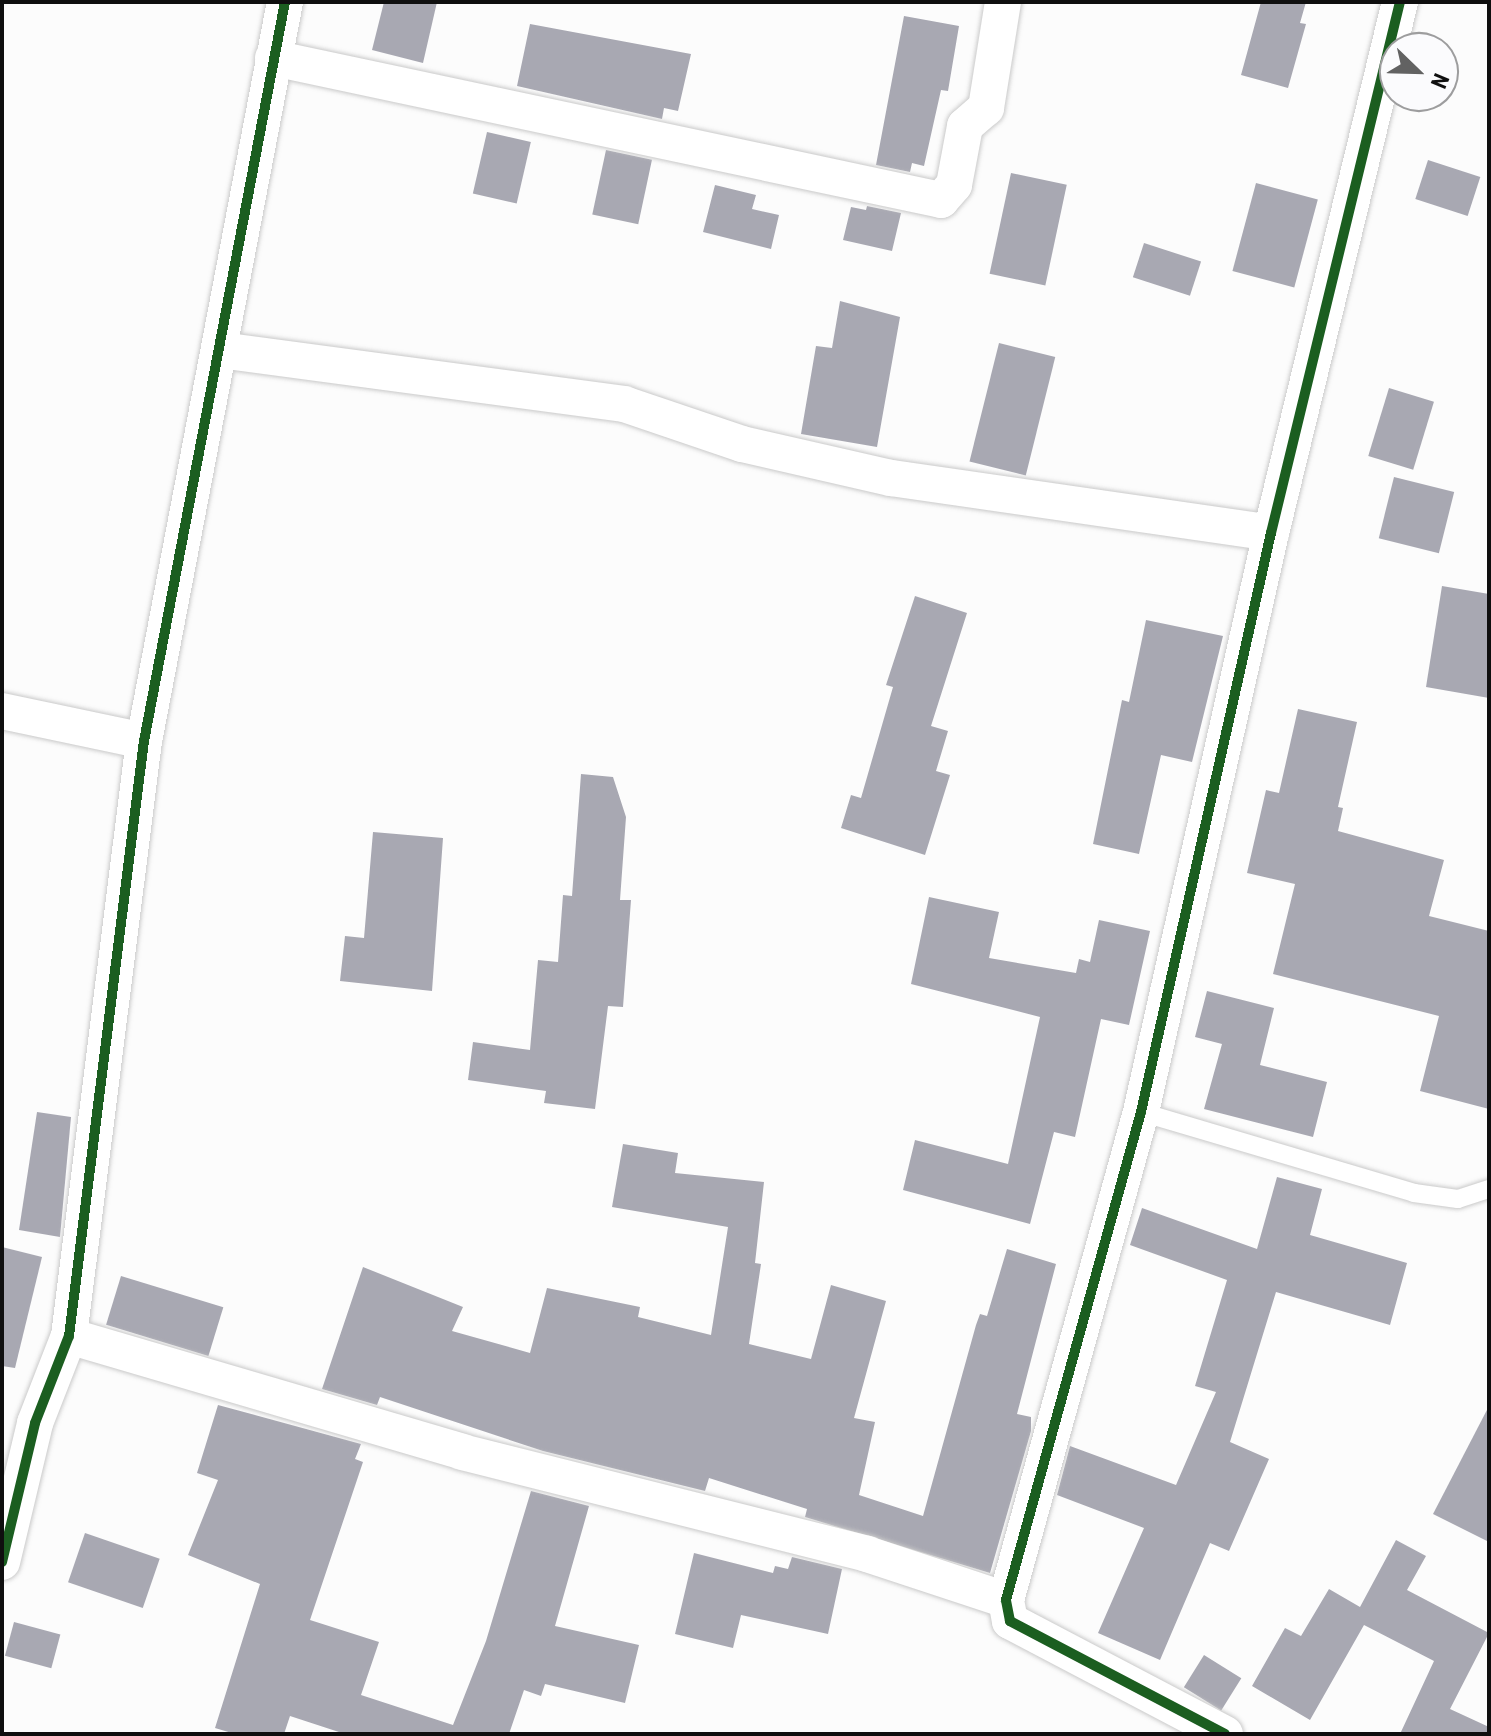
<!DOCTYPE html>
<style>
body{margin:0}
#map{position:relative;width:1491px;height:1736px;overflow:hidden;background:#fcfcfc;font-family:"Roboto Condensed",sans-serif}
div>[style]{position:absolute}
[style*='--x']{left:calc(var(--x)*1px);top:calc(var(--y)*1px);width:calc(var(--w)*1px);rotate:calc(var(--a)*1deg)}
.building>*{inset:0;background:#a8a8b2;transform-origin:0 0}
.roads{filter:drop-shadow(0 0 2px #cacaca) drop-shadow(0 0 2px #cacaca)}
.lane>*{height:18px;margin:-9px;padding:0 9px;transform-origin:9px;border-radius:9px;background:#fff}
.street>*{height:36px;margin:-18px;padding:0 18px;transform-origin:18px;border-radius:18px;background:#fff}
.cycleway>*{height:10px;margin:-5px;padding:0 5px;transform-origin:5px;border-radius:5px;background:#1b5e20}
span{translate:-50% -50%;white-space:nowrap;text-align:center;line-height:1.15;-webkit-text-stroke:8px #fbfbfd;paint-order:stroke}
.frame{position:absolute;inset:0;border:4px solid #0f0f0f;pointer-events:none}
.north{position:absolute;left:1379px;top:32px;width:80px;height:80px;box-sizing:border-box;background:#fbfbfd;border:2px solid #9d9d9e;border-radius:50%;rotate:113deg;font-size:22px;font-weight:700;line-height:32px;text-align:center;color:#0f0f0f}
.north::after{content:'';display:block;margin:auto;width:28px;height:36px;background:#626262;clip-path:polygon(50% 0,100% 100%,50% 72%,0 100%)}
</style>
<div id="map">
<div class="building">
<div style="clip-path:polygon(384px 2px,437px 2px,423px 63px,372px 50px)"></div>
<div style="clip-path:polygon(1261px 2px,1306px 2px,1300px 23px,1306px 24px,1288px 88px,1241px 75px)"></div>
<div style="clip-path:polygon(904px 16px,959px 26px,948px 91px,941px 90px,924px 166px,912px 163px,910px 172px,876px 165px)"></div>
<div style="clip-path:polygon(530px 24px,691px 54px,678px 111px,664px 108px,662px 119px,517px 86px)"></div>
<div style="left:487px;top:132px;width:45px;height:63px;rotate:13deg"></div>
<div style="left:606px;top:150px;width:47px;height:66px;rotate:12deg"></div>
<div style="left:1428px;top:160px;width:55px;height:41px;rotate:18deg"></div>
<div style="left:1011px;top:173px;width:57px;height:103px;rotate:12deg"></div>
<div style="left:1256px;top:183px;width:64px;height:91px;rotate:15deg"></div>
<div style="clip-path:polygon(715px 185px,756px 195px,752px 209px,779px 215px,771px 249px,703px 232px)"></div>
<div style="clip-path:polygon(867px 206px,901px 213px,892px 251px,843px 240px,851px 207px,866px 210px)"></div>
<div style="left:1144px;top:243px;width:60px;height:36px;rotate:18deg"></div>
<div style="clip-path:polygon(840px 301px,900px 317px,877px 447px,801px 434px,816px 346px,832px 348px)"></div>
<div style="left:999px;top:343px;width:58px;height:122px;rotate:14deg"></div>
<div style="left:1389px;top:388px;width:47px;height:71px;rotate:17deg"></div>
<div style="left:1394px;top:477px;width:62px;height:63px;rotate:14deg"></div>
<div style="clip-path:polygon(1442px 586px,1489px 594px,1489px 698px,1426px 687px)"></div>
<div style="clip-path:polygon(915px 596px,967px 613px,931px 726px,948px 731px,936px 771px,950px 775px,925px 855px,841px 828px,851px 795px,861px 798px,893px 687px,886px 685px)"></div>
<div style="clip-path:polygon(1146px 620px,1223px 636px,1192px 762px,1161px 755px,1139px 854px,1093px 844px,1122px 700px,1129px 702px)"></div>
<div style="clip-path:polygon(1298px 709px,1357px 722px,1338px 807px,1343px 808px,1338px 831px,1444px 860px,1429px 916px,1489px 931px,1489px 1109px,1420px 1091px,1439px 1016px,1273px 974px,1295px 884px,1247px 873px,1266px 790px,1279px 793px)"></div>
<div style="clip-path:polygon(581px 774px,613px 777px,626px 817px,620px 900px,631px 900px,623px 1007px,608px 1006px,595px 1109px,544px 1103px,546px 1091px,468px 1080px,473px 1042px,530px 1050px,538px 960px,558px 962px,563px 895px,572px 896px)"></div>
<div style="clip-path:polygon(373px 832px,443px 838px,432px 991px,340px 981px,345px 936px,364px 938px)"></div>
<div style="clip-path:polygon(929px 897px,999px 912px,989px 958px,1076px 973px,1079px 959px,1090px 962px,1099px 920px,1150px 931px,1129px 1025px,1101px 1019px,1075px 1137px,1054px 1132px,1030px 1224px,903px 1190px,915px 1140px,1008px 1164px,1040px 1017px,911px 984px)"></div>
<div style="clip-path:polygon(1207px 991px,1274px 1008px,1260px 1065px,1327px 1082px,1313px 1137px,1204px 1109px,1222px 1044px,1195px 1037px)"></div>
<div style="clip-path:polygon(37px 1112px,71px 1117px,60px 1237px,19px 1230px)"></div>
<div style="clip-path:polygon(623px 1144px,678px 1153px,675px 1173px,764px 1182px,755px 1263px,761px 1264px,749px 1344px,811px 1359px,831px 1285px,886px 1301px,854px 1418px,875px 1422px,859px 1495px,923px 1516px,976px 1325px,980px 1314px,987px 1316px,1007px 1249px,1056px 1264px,1017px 1414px,1031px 1417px,1031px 1431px,990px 1573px,805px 1517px,807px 1509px,709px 1478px,705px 1491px,543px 1451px,380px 1397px,377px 1405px,322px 1389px,363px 1267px,463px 1307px,452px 1331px,530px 1353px,547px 1288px,640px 1307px,638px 1317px,711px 1335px,728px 1227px,612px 1207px)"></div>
<div style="clip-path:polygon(1277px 1177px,1322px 1189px,1310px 1235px,1407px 1263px,1390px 1325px,1276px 1292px,1230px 1442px,1269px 1459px,1229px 1551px,1210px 1543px,1160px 1660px,1098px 1633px,1144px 1528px,1057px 1495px,1070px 1446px,1176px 1485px,1216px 1392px,1195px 1386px,1227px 1280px,1130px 1245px,1142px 1208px,1257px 1249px)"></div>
<div style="clip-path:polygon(2px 1247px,42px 1257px,15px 1368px,2px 1366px)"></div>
<div style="left:121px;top:1276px;width:107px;height:51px;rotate:17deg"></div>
<div style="clip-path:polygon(218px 1405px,361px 1444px,355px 1459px,363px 1462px,310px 1620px,379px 1642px,361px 1695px,453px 1725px,486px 1641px,531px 1491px,589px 1506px,555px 1626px,639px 1645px,625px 1703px,545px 1684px,541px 1696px,524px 1690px,509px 1734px,345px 1734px,290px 1716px,284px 1734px,235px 1734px,215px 1728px,260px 1584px,188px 1555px,218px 1480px,197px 1473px)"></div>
<div style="clip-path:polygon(1489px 1406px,1489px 1542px,1433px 1514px)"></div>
<div style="left:85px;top:1533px;width:79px;height:52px;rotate:19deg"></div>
<div style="clip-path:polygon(1396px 1540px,1426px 1556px,1407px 1590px,1489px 1633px,1450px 1709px,1489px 1727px,1489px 1734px,1400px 1734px,1434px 1661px,1364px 1625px,1310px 1720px,1252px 1686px,1285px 1628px,1301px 1636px,1329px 1589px,1360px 1607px)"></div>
<div style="clip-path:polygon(694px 1553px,773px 1573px,775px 1566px,788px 1569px,792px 1557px,842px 1569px,828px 1634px,741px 1615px,733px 1648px,675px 1634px)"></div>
<div style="left:14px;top:1622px;width:48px;height:35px;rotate:15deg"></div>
<div style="left:1204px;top:1655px;width:44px;height:38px;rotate:32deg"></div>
</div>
<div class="roads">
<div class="lane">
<div style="--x:1141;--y:1112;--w:285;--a:16.5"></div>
<div style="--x:1414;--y:1193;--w:44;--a:7.8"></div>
<div style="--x:1458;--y:1199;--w:33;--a:-18"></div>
</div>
<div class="street">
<div style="--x:273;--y:58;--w:683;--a:12"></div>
<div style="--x:941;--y:200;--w:20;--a:-49"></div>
<div style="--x:954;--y:185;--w:60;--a:-79.4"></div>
<div style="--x:965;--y:126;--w:28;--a:-41"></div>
<div style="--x:986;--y:108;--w:107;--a:-80.9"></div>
<div style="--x:220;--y:350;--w:408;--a:7.6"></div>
<div style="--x:624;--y:404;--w:125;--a:18.7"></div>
<div style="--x:742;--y:444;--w:153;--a:12.9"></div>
<div style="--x:891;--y:478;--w:384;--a:8.2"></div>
<div style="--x:2;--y:711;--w:145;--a:11.9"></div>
<div style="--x:69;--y:1336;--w:410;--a:16.4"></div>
<div style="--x:462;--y:1452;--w:418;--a:14.1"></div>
<div style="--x:867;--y:1554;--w:146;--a:18.3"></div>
<div style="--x:2;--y:1562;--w:143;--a:-76.6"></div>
<div style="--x:35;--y:1423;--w:93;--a:-68.7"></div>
<div style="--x:69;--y:1336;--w:600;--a:-82.82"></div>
<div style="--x:144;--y:741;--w:752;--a:-79.2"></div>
<div style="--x:1225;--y:1734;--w:243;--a:-152.3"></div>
<div style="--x:1010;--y:1621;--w:21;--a:-101"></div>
<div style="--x:1006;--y:1600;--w:506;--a:-74.54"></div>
<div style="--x:1141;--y:1112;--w:593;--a:-77.35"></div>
<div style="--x:1271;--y:533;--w:546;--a:-76.35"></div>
</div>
</div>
<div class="cycleway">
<div style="--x:2;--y:1562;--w:143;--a:-76.6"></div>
<div style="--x:35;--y:1423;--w:93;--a:-68.7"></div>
<div style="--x:69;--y:1336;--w:600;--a:-82.82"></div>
<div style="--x:144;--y:741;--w:752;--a:-79.2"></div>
<div style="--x:1225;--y:1734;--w:243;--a:-152.3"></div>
<div style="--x:1010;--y:1621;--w:21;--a:-101"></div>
<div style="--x:1006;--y:1600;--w:506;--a:-74.54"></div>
<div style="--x:1141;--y:1112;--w:593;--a:-77.35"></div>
<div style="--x:1271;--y:533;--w:546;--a:-76.35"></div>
</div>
<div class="frame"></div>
<div class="north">N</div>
</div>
